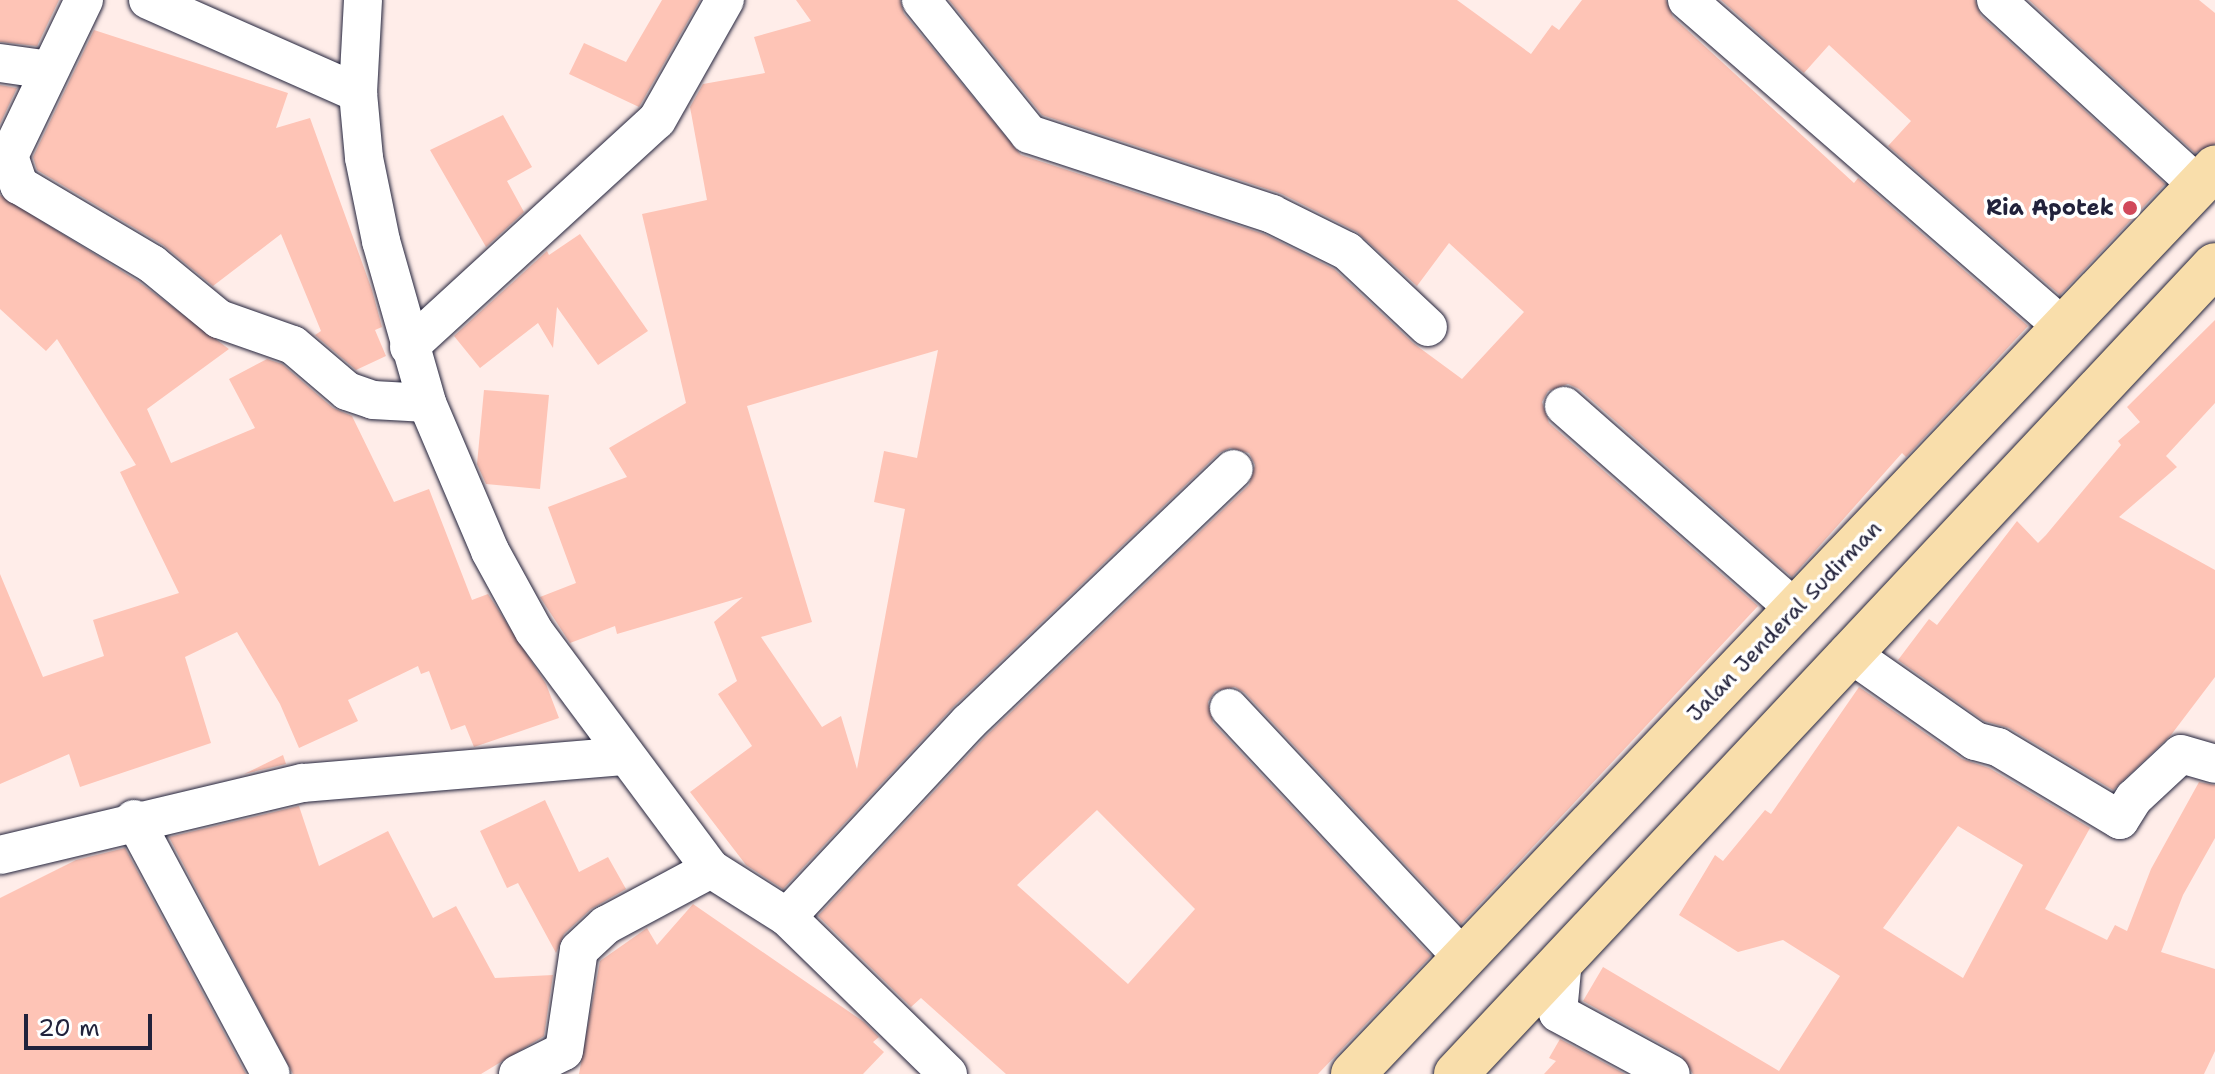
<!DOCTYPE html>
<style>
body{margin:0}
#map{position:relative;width:2215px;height:1074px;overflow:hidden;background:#ffede9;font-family:"Shantell Sans",sans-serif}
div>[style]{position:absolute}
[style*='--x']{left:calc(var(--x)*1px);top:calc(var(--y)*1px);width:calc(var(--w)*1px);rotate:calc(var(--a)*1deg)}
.building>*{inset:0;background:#fec4b6}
.roads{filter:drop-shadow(0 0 2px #22223b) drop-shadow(0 0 2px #22223b)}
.street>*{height:38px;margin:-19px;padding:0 19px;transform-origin:19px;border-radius:19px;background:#fff}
.primary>*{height:44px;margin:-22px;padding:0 22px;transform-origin:22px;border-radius:22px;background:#f9deab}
.dots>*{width:22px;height:22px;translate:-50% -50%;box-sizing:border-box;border:4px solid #fff;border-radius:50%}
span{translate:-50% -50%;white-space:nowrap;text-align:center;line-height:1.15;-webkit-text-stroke:7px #fff;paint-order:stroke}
.poi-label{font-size:22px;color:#22223b;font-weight:700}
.right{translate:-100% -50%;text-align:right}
.street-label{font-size:22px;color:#22223b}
.scale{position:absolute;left:24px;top:1014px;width:128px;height:36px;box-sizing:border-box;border:4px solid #22223b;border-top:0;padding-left:10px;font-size:24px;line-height:28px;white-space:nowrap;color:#22223b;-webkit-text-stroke:6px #fff;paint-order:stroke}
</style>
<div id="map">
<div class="building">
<div style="clip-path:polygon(0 0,59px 0,37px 46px,0 42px)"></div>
<div style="clip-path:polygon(662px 0,700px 0,639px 107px,569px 74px,584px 43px,626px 62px)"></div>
<div style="clip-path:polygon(evenodd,796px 0,900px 0,904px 14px,1021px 155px,1264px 234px,1334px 269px,1413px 343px,1462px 379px,1524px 312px,1449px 243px,1417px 286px,1357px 232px,1282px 194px,1042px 115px,949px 0,1457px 0,1531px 54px,1552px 25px,1559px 30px,1582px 0,1666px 0,1673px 17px,1854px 183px,1858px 178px,2028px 326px,1906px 457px,1902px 453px,1792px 577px,1579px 389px,1568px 384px,1548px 391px,1542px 402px,1549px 423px,1758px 606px,1461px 924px,1245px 693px,1235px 687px,1215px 691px,1208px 702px,1213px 723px,1431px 956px,1318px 1074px,1006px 1074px,921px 998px,911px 1007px,818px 916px,985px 737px,1249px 485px,1255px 465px,1249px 453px,1230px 448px,1219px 453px,954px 706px,783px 889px,746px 865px,690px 792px,752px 746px,718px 694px,737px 681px,714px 622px,743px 597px,617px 634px,615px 626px,570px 643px,540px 597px,576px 583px,548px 507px,627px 477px,609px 448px,686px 403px,642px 214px,707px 200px,690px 107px,703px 84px,765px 73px,754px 37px,811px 21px,796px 0,938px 350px,917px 458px,884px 451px,874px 502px,905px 509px,857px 769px,841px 716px,822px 727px,761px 637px,812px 622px,747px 406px,938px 350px,796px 0,1097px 810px,1195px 909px,1128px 984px,1017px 885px,1097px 810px)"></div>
<div style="clip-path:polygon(1721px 0,1975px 0,1981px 16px,2165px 184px,2060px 295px,1888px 146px,1911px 121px,1829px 45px,1804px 73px)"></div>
<div style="clip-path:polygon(2029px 0,2199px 0,2215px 13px,2215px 144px,2195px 153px)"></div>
<div style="clip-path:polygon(94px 30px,288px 93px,276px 128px,310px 118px,372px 290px,382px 327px,375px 330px,386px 356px,356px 370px,315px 335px,321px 331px,281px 234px,213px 286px,163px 245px,37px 170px,33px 157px)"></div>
<div style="clip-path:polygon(0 85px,17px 88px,0 124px)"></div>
<div style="clip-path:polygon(503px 115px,532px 167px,507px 181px,524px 212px,486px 247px,430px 150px)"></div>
<div style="clip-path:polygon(0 195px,139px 282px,229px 349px,147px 409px,171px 463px,255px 428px,229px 379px,267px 359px,282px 364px,333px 408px,352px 416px,394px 502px,429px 489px,472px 600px,488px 594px,546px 684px,559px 718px,474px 747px,465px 725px,451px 730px,429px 671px,421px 674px,418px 666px,348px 700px,358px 721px,299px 748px,280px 704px,237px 632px,185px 657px,211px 743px,80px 787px,69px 754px,0 784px,0 574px,43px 677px,104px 656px,93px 620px,179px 593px,120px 472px,136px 465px,57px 339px,46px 351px,0 309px)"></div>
<div style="clip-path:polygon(580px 234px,648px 331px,598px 365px,557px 307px,553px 348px,538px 323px,480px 368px,454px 336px,547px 251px,549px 255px)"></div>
<div style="clip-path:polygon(2215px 320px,2215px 403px,2166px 456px,2177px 467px,2119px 517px,2215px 570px,2215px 677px,2171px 735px,2113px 790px,2009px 728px,1984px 721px,1898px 660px,1929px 619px,1937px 625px,2017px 521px,2038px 543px,2046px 535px,2121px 445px,2118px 441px,2140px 422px,2127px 407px)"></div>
<div style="clip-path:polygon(484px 390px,549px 395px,540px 489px,486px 484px,477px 464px)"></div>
<div style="clip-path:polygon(evenodd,1859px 687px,1962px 759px,1989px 768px,2090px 828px,2045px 909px,2107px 940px,2115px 925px,2127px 931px,2151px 869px,2199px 782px,2215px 785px,2215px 838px,2183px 895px,2161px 952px,2215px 969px,2215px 1051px,2204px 1074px,1693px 1074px,1681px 1055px,1583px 1001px,1603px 967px,1779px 1071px,1840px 976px,1783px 940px,1738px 952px,1679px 915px,1715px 855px,1723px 861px,1765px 810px,1771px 814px,1859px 687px,1958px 826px,2023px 865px,1963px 978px,1883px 928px,1958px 826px)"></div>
<div style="clip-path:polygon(283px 755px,286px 764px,244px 774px)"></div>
<div style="clip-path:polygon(545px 800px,579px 872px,608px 857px,626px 889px,591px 909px,564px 934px,556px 953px,518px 883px,507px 888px,480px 831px)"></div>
<div style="clip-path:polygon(299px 806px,319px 866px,388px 831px,433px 918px,456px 906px,495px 978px,553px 975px,544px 1036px,481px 1074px,293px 1074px,169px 837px)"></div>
<div style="clip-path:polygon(125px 848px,246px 1074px,0 1074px,0 898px,76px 860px)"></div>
<div style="clip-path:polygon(693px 904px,864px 1022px,879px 1037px,873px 1042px,884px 1052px,863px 1074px,579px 1074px,600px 961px,647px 928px,657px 945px)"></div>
<div style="clip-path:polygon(1560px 1039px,1625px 1074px,1544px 1074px,1556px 1061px,1549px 1058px)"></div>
</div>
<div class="roads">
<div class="street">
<div style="--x:84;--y:0;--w:173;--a:115.7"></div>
<div style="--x:9;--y:156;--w:31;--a:71"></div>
<div style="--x:19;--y:185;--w:155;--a:30.7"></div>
<div style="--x:152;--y:264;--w:87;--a:39.4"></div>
<div style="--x:219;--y:319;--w:78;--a:19.4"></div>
<div style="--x:293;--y:345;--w:71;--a:40.4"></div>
<div style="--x:347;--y:391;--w:28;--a:19"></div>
<div style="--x:373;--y:400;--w:54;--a:3.2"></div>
<div style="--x:148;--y:0;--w:230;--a:23.9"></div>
<div style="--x:363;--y:0;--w:93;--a:93.1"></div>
<div style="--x:358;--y:93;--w:65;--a:84.7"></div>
<div style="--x:364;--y:158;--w:85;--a:78.4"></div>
<div style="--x:381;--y:241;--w:168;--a:74.1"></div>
<div style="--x:427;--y:403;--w:161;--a:66.9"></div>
<div style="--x:490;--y:551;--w:91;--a:61.2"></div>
<div style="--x:534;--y:631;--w:297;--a:53.4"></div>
<div style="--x:711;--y:869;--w:90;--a:32.3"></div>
<div style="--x:787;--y:917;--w:225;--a:44.3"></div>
<div style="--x:921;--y:0;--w:172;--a:51.1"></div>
<div style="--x:1029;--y:134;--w:256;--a:18.2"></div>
<div style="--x:1272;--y:214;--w:84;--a:26.3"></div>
<div style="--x:1347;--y:251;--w:111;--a:43.2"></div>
<div style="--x:1687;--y:0;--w:498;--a:41"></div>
<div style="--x:1996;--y:0;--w:274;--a:42.5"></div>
<div style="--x:0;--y:63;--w:49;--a:8.1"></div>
<div style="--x:409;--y:347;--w:336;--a:-42.5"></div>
<div style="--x:657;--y:120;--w:138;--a:-60.5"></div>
<div style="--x:1564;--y:406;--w:308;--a:41.3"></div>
<div style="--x:1848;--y:652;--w:155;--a:35"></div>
<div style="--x:1975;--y:741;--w:24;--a:15"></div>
<div style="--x:1998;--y:747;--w:142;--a:30.9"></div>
<div style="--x:2120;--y:820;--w:26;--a:-58"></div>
<div style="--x:2134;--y:798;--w:64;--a:-43.1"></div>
<div style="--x:2181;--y:754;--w:35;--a:16"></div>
<div style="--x:1229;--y:708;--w:342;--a:46.9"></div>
<div style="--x:134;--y:819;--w:289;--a:61.8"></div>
<div style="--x:0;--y:855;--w:311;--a:-13.4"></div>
<div style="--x:303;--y:783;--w:323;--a:-4.8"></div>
<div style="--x:787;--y:917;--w:267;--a:-47"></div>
<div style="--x:969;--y:722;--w:366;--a:-43.7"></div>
<div style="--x:1563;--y:959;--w:54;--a:95.3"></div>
<div style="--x:1558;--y:1013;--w:128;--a:28.4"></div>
<div style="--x:518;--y:1074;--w:51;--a:-26.6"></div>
<div style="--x:564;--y:1051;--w:102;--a:-81.6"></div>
<div style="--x:579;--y:950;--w:37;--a:-43"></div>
<div style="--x:606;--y:925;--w:119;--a:-28.1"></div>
</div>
<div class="primary">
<div style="--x:1353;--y:1074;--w:1251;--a:-46.43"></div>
<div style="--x:1456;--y:1074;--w:1109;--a:-46.83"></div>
</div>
</div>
<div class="dots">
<div style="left:2130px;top:208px;background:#d1495b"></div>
</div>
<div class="poi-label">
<span class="right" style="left:2114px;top:208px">Ria Apotek</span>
</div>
<div class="street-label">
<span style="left:1784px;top:621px;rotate:-46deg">Jalan Jenderal Sudirman</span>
</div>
<div class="scale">20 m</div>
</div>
